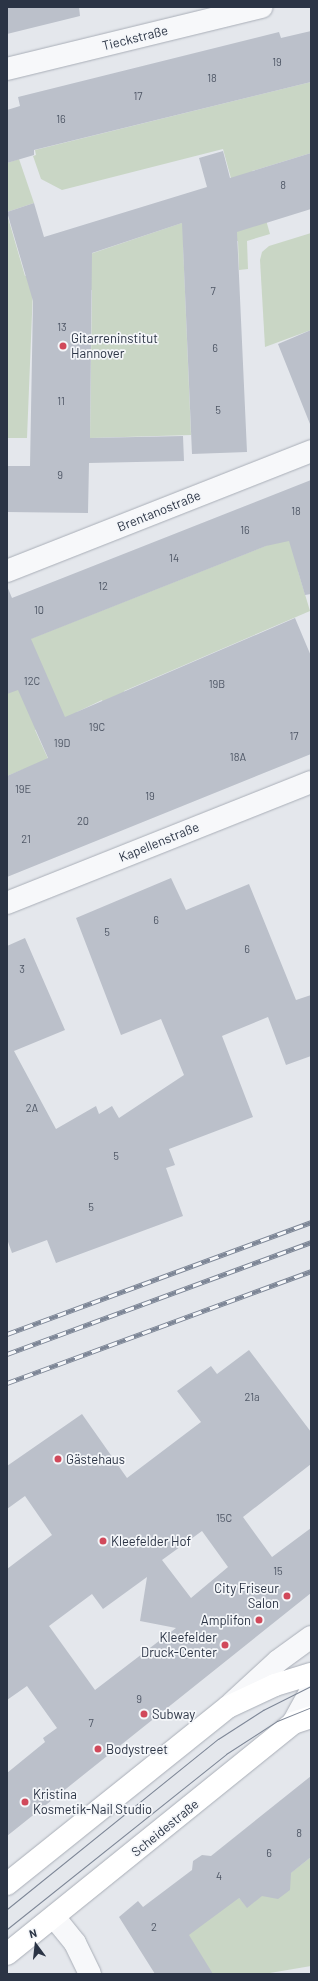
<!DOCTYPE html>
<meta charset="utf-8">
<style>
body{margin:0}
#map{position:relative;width:318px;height:1981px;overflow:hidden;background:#e4e7ec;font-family:Barlow,sans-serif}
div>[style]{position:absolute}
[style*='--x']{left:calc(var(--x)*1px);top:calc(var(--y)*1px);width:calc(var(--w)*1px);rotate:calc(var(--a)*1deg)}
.green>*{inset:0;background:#c9d6c5}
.building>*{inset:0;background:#bbc0ca}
.roads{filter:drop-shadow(0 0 1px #a9aeb7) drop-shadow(0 0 1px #a9aeb7)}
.minor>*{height:22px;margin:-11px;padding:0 11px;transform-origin:11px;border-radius:11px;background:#f7f8fa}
.major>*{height:22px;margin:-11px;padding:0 11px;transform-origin:11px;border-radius:11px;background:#fff}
.tram>*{height:1px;margin:-0.5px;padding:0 0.5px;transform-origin:0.5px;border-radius:0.5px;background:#7d8696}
.rail>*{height:4.5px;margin-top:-2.25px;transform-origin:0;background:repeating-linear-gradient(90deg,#f4f6f9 0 9px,#7d8696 0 18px);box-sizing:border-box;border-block:1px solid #7d8696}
.dots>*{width:11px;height:11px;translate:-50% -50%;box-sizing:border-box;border:2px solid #f4f6f9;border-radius:50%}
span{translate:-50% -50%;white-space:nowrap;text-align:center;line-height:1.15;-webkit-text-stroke:3.5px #f4f6f9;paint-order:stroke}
.number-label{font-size:11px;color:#4f5766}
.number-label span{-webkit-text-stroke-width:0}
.street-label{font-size:13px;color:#2b3445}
.poi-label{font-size:13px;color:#2b3445}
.left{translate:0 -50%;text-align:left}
.right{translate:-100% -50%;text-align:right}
.frame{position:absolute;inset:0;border:8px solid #2b3445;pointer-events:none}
.north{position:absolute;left:16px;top:1925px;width:40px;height:40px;-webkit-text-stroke:3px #f4f6f9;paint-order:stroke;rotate:345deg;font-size:11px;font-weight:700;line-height:16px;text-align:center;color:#2b3445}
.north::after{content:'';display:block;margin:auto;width:14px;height:18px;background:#2b3445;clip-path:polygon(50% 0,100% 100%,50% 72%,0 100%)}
</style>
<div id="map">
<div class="green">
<div style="clip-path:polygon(311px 82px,311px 153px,252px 171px,270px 234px,247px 241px,248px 269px,239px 270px,238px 241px,183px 244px,191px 435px,90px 438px,92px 290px,33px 289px,27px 438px,7px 438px,7px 214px,25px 276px,238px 204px,223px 149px,62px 190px,41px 179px,33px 156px,36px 155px,35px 150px)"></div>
<div style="clip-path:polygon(19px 159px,34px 203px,7px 212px,7px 163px)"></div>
<div style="clip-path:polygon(311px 233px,311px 330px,265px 347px,260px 260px,262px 252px,269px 246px)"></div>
<div style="clip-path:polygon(evenodd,311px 528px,311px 566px,298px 571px,310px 611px,124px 691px,135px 715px,162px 704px,177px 736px,43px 799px,33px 777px,28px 779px,24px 769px,7px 776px,7px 648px,311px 528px,102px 700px,113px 726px,116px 725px,118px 728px,115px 730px,121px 743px,54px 772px,35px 730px,64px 717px,70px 729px,82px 723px,77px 712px,102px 700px)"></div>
<div style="clip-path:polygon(311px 1857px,311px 1966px,264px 1974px,203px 1974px,182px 1923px,238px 1897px,247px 1907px)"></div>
</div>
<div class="building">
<div style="clip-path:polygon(7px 7px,79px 7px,80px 16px,7px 34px)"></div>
<div style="clip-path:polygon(311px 31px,311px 82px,34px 150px,34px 155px,7px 163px,7px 110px,20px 106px,18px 97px,279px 32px,281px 38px)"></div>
<div style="clip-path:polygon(223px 151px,230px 178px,311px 153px,311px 209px,237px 232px,247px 452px,192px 454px,182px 223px,92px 253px,90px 438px,183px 436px,184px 461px,89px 463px,88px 513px,7px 512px,7px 466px,30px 466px,33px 301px,7px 212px,34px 203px,44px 237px,207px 187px,199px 158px)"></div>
<div style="clip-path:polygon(311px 330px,311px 424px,310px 424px,278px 344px)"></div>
<div style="clip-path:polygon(311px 480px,311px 594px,305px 595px,289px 541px,266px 546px,31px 639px,65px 717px,295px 618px,311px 656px,311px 754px,7px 877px,7px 776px,48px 758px,18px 690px,7px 694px,7px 586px,12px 598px)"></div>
<div style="clip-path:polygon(171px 878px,186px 910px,249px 884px,296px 1000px,311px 995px,311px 1056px,286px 1065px,268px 1017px,222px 1036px,253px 1117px,169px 1149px,175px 1165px,166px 1168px,183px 1216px,56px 1263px,47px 1240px,12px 1253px,7px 1239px,7px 946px,25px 938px,65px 1030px,14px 1051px,56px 1129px,96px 1106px,99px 1114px,112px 1106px,119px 1118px,184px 1075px,161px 1019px,121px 1035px,76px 918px)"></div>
<div style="clip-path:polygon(evenodd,249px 1350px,311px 1432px,311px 1464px,243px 1517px,272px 1557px,311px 1528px,311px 1593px,7px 1836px,7px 1773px,45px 1742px,43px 1738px,57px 1728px,27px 1686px,7px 1700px,7px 1569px,52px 1535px,25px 1496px,7px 1509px,7px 1466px,82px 1414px,127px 1478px,201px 1422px,177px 1391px,211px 1366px,217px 1374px,249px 1350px,202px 1531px,228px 1567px,191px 1598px,162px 1560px,202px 1531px,249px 1350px,147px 1577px,140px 1621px,176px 1628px,95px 1690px,49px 1626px,92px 1594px,103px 1609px,147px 1577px)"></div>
<div style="clip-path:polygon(311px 1776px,311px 1857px,291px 1873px,290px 1890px,278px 1899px,262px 1896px,247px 1908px,239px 1898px,189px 1935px,213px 1974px,155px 1974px,119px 1917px,138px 1901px,143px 1907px,192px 1870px,193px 1861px,202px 1855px,211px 1856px)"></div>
</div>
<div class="roads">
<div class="minor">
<div style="--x:7;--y:69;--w:262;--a:-13.7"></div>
<div style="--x:7;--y:571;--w:327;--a:-21.5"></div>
<div style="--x:7;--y:903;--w:327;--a:-21.7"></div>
<div style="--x:232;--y:1703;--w:62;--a:-42.4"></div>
<div style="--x:278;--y:1661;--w:41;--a:-36"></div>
<div style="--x:293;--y:1723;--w:37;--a:-61"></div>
<div style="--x:54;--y:1917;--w:33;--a:51"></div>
<div style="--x:75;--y:1943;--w:34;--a:64"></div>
</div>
<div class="major">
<div style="--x:7;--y:1884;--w:283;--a:-38.7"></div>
<div style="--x:228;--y:1707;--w:52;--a:-25.1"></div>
<div style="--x:275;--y:1685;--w:38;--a:-17"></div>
<div style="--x:7;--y:1954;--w:368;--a:-38.9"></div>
<div style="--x:293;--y:1723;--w:19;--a:-18"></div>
</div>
</div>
<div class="tram">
<div style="--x:7;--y:1909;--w:271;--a:-38.9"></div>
<div style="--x:218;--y:1739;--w:54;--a:-32.8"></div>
<div style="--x:263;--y:1710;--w:54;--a:-26.6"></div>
<div style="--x:7;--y:1929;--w:280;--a:-38.6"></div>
<div style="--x:226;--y:1754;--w:61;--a:-32.9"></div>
<div style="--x:277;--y:1721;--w:37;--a:-22"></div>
</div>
<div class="rail">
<div style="--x:7;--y:1334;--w:324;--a:-20.2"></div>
<div style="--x:7;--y:1354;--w:324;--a:-20.2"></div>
<div style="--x:7;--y:1383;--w:324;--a:-20.2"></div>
</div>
<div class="dots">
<div style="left:63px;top:346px;background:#d1495b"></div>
<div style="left:58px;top:1459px;background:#d1495b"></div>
<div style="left:103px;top:1541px;background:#d1495b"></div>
<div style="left:287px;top:1596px;background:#d1495b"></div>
<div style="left:259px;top:1620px;background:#d1495b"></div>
<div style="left:225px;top:1645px;background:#d1495b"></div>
<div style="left:144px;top:1714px;background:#d1495b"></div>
<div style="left:98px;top:1749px;background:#d1495b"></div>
<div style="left:25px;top:1802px;background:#d1495b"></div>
</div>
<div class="number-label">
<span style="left:277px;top:62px">19</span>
<span style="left:212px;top:78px">18</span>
<span style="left:138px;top:96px">17</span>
<span style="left:61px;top:119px">16</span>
<span style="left:283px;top:185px">8</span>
<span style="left:213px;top:291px">7</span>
<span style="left:62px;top:327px">13</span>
<span style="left:215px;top:348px">6</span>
<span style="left:61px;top:401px">11</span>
<span style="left:218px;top:410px">5</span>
<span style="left:60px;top:475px">9</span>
<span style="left:296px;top:511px">18</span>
<span style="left:245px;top:530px">16</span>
<span style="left:174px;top:558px">14</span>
<span style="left:103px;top:586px">12</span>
<span style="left:39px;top:610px">10</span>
<span style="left:32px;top:681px">12C</span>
<span style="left:217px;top:684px">19B</span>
<span style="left:97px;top:727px">19C</span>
<span style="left:294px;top:736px">17</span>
<span style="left:62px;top:743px">19D</span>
<span style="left:238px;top:757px">18A</span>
<span style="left:23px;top:789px">19E</span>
<span style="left:150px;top:796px">19</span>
<span style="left:83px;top:821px">20</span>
<span style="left:26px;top:839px">21</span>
<span style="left:156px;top:920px">6</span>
<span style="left:107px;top:932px">5</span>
<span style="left:247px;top:949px">6</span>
<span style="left:22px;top:969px">3</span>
<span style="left:32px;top:1108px">2A</span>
<span style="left:116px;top:1156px">5</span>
<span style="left:91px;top:1207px">5</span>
<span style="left:252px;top:1397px">21a</span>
<span style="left:224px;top:1518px">15C</span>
<span style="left:278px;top:1571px">15</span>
<span style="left:139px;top:1699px">9</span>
<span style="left:91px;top:1723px">7</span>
<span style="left:299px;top:1833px">8</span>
<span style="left:269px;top:1853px">6</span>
<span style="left:219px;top:1876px">4</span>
<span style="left:154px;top:1927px">2</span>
</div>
<div class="street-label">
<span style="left:135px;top:38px;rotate:-14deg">Tieckstraße</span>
<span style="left:159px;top:511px;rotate:-22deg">Brentanostraße</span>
<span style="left:159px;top:842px;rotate:-22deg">Kapellenstraße</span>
<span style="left:165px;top:1828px;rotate:-39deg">Scheidestraße</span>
</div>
<div class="poi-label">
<span class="left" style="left:71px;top:346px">Gitarreninstitut<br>Hannover</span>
<span class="left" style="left:66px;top:1459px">Gästehaus</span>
<span class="left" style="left:111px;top:1541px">Kleefelder Hof</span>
<span class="right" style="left:279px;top:1596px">City Friseur<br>Salon</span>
<span class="right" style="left:251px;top:1620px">Amplifon</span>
<span class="right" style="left:217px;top:1645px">Kleefelder<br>Druck-Center</span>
<span class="left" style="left:152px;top:1714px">Subway</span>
<span class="left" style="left:106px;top:1749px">Bodystreet</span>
<span class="left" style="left:33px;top:1802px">Kristina<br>Kosmetik-Nail Studio</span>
</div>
<div class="frame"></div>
<div class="north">N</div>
</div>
